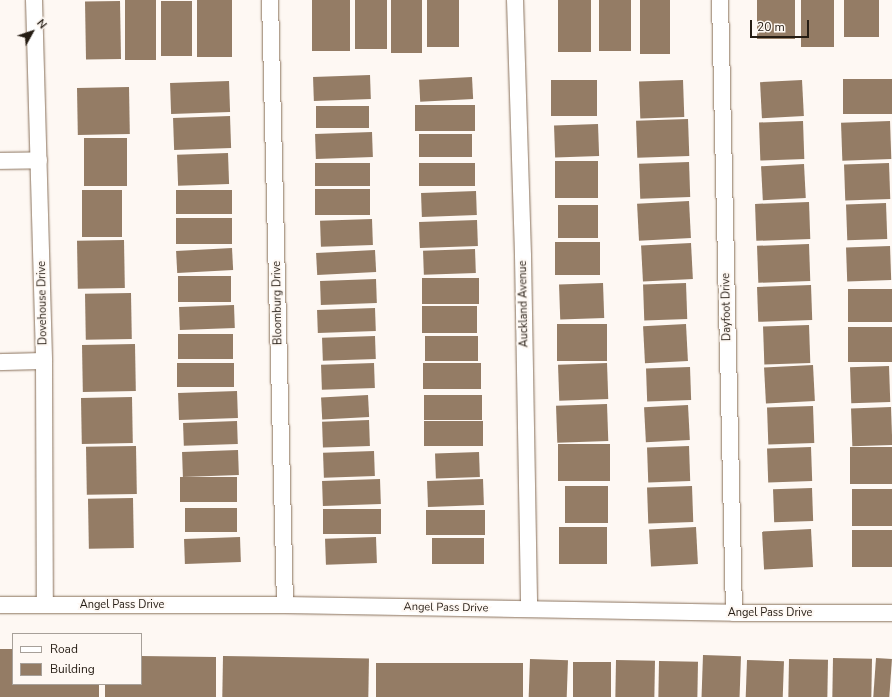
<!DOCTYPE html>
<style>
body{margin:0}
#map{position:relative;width:892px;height:697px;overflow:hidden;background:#fef8f3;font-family:"Nunito Sans",sans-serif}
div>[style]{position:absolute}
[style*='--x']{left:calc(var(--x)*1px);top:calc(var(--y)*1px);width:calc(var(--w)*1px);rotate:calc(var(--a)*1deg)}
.building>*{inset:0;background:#947c65;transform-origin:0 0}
.roads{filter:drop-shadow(0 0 1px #89715b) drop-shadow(0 0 1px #89715b)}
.minor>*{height:16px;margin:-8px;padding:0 8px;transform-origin:8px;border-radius:8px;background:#fff}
span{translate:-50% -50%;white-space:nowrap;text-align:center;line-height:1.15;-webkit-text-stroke:3.5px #fef8f3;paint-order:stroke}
.street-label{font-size:11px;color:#251c13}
.legend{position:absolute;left:12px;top:633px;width:130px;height:52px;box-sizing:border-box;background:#fef8f3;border:1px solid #a7a099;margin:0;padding:5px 7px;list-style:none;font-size:12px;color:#251c13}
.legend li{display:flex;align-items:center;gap:8px;height:20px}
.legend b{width:20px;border:1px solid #a7a099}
.north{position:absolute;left:12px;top:12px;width:40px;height:40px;-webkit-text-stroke:3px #fef8f3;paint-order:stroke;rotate:50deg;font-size:11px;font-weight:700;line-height:16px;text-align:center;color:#251c13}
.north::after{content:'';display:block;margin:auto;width:14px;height:18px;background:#251c13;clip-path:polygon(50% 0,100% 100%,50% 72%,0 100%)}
.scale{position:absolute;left:750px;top:20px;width:59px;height:18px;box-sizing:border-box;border:2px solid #251c13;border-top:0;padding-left:5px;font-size:12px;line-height:14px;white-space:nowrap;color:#251c13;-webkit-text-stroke:3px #fef8f3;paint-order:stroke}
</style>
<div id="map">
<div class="building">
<div style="left:125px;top:0;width:31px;height:60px"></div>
<div style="left:197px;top:0;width:35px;height:57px"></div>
<div style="left:312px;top:0;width:38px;height:51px"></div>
<div style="left:355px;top:0;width:32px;height:49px"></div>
<div style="left:391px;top:0;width:31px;height:53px"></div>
<div style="left:427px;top:0;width:32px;height:47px"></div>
<div style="left:558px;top:0;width:33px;height:52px"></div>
<div style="left:599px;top:0;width:32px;height:51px"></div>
<div style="left:640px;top:0;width:30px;height:54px"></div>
<div style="left:757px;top:0;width:38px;height:39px"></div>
<div style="left:801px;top:0;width:33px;height:47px"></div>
<div style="left:844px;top:0;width:35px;height:37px"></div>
<div style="left:120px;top:1px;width:58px;height:35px;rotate:89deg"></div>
<div style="left:161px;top:1px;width:31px;height:55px"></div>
<div style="left:370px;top:75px;width:24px;height:57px;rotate:88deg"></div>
<div style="left:472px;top:77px;width:22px;height:53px;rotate:87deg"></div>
<div style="left:892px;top:79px;width:35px;height:49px;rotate:90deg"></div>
<div style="left:597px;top:80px;width:36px;height:46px;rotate:90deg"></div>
<div style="left:683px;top:80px;width:37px;height:44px;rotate:88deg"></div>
<div style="left:802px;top:80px;width:36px;height:42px;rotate:87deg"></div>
<div style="left:229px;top:81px;width:31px;height:59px;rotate:88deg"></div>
<div style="left:129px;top:87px;width:47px;height:52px;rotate:89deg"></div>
<div style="left:475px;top:105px;width:26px;height:60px;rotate:90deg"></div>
<div style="left:369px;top:106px;width:22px;height:53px;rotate:90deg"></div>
<div style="left:230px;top:116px;width:32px;height:57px;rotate:88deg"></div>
<div style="left:688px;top:119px;width:37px;height:52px;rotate:88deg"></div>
<div style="left:803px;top:121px;width:38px;height:44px;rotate:88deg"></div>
<div style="left:890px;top:121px;width:38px;height:49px;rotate:88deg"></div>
<div style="left:598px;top:124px;width:32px;height:44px;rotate:88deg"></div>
<div style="left:372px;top:132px;width:25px;height:57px;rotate:88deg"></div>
<div style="left:472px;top:134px;width:23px;height:53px;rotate:90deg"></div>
<div style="left:84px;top:138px;width:43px;height:48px"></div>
<div style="left:228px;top:153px;width:31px;height:51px;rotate:88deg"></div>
<div style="left:555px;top:161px;width:43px;height:37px"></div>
<div style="left:689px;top:162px;width:35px;height:50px;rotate:88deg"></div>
<div style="left:370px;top:163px;width:23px;height:55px;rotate:90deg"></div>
<div style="left:475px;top:163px;width:23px;height:56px;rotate:90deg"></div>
<div style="left:889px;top:163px;width:36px;height:45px;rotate:88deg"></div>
<div style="left:804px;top:164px;width:34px;height:43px;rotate:87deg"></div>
<div style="left:370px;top:189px;width:26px;height:55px;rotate:90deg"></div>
<div style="left:82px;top:190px;width:40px;height:47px"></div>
<div style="left:232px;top:190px;width:24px;height:56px;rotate:90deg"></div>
<div style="left:476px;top:191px;width:24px;height:55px;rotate:88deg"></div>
<div style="left:689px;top:201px;width:37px;height:52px;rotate:87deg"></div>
<div style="left:809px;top:202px;width:37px;height:54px;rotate:88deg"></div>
<div style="left:886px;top:203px;width:36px;height:40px;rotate:88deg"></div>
<div style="left:558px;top:205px;width:40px;height:33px"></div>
<div style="left:232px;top:218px;width:26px;height:56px;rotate:90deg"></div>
<div style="left:372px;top:219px;width:26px;height:52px;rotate:88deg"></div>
<div style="left:477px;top:220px;width:26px;height:58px;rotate:88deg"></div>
<div style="left:124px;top:240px;width:48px;height:47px;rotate:89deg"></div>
<div style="left:600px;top:242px;width:33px;height:45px;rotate:90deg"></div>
<div style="left:691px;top:243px;width:36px;height:50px;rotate:87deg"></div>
<div style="left:809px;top:244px;width:37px;height:52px;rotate:88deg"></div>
<div style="left:890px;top:246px;width:34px;height:44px;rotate:88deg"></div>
<div style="left:232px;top:248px;width:22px;height:56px;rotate:87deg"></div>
<div style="left:475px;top:249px;width:24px;height:52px;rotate:88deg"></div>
<div style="left:375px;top:250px;width:22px;height:59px;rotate:87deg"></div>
<div style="left:231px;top:276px;width:26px;height:53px;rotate:90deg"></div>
<div style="left:479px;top:278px;width:26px;height:57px;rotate:90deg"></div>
<div style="left:376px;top:279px;width:24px;height:56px;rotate:88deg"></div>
<div style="left:603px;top:283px;width:35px;height:44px;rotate:88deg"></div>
<div style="left:686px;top:283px;width:36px;height:43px;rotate:88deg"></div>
<div style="left:811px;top:285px;width:35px;height:54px;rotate:88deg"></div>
<div style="left:892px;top:289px;width:33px;height:44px;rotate:90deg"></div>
<div style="left:131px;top:293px;width:46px;height:46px;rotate:89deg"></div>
<div style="left:234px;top:305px;width:23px;height:55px;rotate:88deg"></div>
<div style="left:422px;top:306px;width:55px;height:27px"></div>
<div style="left:375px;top:308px;width:23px;height:58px;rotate:88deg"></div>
<div style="left:607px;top:324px;width:37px;height:50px;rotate:90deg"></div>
<div style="left:686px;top:324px;width:37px;height:43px;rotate:87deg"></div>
<div style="left:809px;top:325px;width:38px;height:46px;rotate:88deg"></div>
<div style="left:892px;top:327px;width:35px;height:44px;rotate:90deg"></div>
<div style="left:178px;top:334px;width:55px;height:25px"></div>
<div style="left:375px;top:336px;width:23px;height:53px;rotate:88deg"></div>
<div style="left:478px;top:336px;width:25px;height:53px;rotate:90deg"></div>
<div style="left:135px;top:344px;width:47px;height:53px;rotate:89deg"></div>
<div style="left:234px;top:363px;width:24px;height:57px;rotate:90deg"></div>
<div style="left:374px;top:363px;width:25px;height:53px;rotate:88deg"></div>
<div style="left:481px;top:363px;width:26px;height:58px;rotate:90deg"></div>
<div style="left:607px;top:363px;width:36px;height:49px;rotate:88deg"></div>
<div style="left:813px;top:365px;width:36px;height:49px;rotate:87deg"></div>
<div style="left:889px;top:366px;width:36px;height:39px;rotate:88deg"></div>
<div style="left:690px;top:367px;width:33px;height:44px;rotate:88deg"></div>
<div style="left:237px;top:391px;width:27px;height:59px;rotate:88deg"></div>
<div style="left:368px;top:395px;width:22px;height:47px;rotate:87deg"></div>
<div style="left:424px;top:395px;width:58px;height:25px"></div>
<div style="left:132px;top:397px;width:46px;height:51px;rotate:89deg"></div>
<div style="left:607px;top:404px;width:37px;height:51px;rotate:88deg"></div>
<div style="left:688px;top:405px;width:35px;height:44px;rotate:87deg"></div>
<div style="left:813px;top:406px;width:37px;height:46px;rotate:88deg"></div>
<div style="left:891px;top:407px;width:38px;height:40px;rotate:88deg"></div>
<div style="left:369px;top:420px;width:26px;height:47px;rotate:88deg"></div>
<div style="left:237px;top:421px;width:23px;height:54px;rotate:88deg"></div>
<div style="left:483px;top:421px;width:25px;height:59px;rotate:90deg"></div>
<div style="left:610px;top:444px;width:37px;height:52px;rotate:90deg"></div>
<div style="left:136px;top:446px;width:48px;height:50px;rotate:89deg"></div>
<div style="left:689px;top:446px;width:35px;height:42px;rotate:88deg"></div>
<div style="left:811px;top:447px;width:34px;height:44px;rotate:88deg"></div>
<div style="left:892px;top:447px;width:37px;height:42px;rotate:90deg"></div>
<div style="left:238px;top:450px;width:25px;height:56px;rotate:88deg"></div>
<div style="left:374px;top:451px;width:25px;height:51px;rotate:88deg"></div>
<div style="left:479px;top:452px;width:25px;height:44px;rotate:88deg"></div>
<div style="left:237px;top:477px;width:25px;height:57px;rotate:90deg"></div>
<div style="left:380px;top:479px;width:25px;height:58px;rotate:88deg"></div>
<div style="left:483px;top:479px;width:26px;height:56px;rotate:88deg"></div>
<div style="left:565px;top:486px;width:43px;height:37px"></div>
<div style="left:692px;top:486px;width:36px;height:45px;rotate:88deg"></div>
<div style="left:812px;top:488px;width:33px;height:39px;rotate:88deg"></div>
<div style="left:892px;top:489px;width:37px;height:40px;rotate:90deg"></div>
<div style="left:133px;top:498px;width:50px;height:45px;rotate:89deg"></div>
<div style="left:237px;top:508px;width:24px;height:52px;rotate:90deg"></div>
<div style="left:381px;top:509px;width:25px;height:58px;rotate:90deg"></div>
<div style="left:485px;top:510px;width:25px;height:59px;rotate:90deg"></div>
<div style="left:607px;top:527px;width:37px;height:48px;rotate:90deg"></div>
<div style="left:696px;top:527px;width:37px;height:47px;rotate:87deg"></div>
<div style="left:811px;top:529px;width:38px;height:49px;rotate:87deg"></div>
<div style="left:892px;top:530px;width:37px;height:40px;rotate:90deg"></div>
<div style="left:240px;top:537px;width:25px;height:56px;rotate:88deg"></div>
<div style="left:376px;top:537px;width:26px;height:51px;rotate:88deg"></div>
<div style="left:484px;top:538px;width:26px;height:52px;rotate:90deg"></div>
<div style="clip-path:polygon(0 649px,13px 649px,13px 684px,99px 684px,99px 697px,0 697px)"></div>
<div style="left:703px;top:655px;width:38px;height:42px;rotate:2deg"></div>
<div style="clip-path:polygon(141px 656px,216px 657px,216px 697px,105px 697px,105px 684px,141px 684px)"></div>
<div style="left:223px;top:656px;width:146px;height:41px;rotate:1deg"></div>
<div style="left:833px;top:658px;width:39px;height:39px;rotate:1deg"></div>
<div style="left:876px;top:658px;width:16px;height:39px;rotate:4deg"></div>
<div style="left:530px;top:659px;width:38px;height:38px;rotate:2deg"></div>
<div style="left:789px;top:659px;width:39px;height:38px;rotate:1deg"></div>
<div style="left:616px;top:660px;width:39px;height:37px;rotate:1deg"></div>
<div style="left:747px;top:660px;width:37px;height:37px;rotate:2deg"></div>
<div style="left:659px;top:661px;width:39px;height:36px;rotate:1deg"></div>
<div style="left:573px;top:662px;width:38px;height:35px"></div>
<div style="left:376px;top:663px;width:147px;height:34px"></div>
</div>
<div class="roads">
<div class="minor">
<div style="--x:34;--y:0;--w:361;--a:88.4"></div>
<div style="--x:44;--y:361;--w:244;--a:89.8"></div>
<div style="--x:270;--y:0;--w:605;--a:88.58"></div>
<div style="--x:515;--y:0;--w:256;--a:88.2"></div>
<div style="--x:523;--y:256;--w:353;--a:89"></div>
<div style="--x:720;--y:0;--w:613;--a:88.69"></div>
<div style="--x:0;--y:161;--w:39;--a:-1"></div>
<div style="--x:0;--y:362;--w:44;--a:-1.3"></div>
<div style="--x:0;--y:605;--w:285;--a:0"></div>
<div style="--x:285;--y:605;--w:449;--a:1"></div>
<div style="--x:734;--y:613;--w:158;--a:0"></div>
</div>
</div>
<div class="street-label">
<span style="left:43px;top:303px;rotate:-91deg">Dovehouse Drive</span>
<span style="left:278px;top:303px;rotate:-91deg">Bloomburg Drive</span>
<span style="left:524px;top:304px;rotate:-91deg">Auckland Avenue</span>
<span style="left:727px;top:307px;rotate:-91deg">Dayfoot Drive</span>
<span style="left:122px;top:605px">Angel Pass Drive</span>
<span style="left:446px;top:608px;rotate:1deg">Angel Pass Drive</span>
<span style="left:770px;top:613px">Angel Pass Drive</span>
</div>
<ul class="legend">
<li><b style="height:5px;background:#fff"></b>Road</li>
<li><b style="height:11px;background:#947c65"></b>Building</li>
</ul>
<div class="north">N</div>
<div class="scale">20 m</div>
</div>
